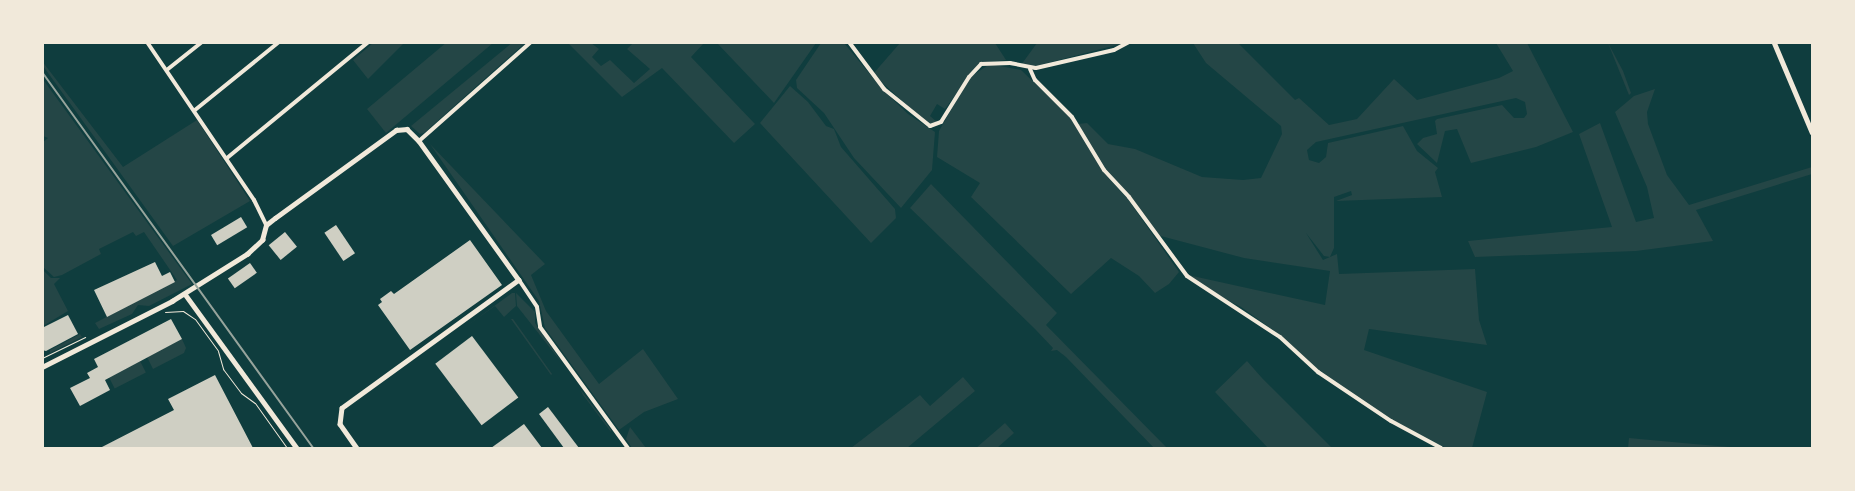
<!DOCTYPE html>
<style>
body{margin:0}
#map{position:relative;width:1855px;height:491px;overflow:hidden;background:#0f3d3e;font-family:Helvetica,sans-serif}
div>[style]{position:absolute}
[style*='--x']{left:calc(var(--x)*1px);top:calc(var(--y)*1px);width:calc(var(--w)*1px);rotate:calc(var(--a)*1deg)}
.green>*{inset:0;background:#244646;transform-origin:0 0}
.building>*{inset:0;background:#cfcfc3;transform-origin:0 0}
.path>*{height:1px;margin:-0.5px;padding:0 0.5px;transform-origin:0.5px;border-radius:0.5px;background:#f1e9da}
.minor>*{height:4px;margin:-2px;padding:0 2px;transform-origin:2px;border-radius:2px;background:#f1e9da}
.tertiary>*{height:4.5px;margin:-2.25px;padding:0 2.25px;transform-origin:2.25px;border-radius:2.25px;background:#f1e9da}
.rail>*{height:2px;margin:-1px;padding:0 1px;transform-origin:1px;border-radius:1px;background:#97a49c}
span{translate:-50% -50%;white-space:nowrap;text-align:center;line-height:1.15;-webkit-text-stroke:5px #f1e9da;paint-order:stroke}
.frame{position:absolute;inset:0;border:44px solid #f1e9da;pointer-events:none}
</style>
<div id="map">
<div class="green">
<div style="clip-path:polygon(405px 42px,368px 79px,353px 60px,373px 43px)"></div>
<div style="clip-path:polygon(447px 42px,493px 43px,386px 133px,367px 109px)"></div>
<div style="clip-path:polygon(513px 42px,525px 43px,424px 133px,420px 134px,411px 126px)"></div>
<div style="clip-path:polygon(568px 43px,591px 43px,599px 49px,592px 57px,601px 66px,610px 60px,634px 83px,650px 69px,627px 49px,633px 43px,704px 43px,691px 57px,755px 124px,734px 143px,662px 68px,622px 97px)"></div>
<div style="clip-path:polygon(717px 43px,816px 43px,774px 103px)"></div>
<div style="clip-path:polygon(821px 43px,844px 43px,883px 90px,908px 114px,935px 132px,932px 170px,901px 208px,854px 158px,824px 113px,797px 88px,796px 80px)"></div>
<div style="clip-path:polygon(900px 43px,995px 43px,1006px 60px,979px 63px,945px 109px,937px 104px,930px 116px,937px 122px,927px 124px,873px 74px)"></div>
<div style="clip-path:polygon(1037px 43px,1124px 43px,1032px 67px,1021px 65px)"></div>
<div style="clip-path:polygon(1193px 43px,1238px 43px,1295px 100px,1299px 98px,1329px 125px,1357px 119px,1394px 79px,1417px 100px,1499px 78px,1513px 71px,1496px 43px,1527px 43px,1573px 132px,1536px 147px,1471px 163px,1457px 129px,1445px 131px,1437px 163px,1417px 144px,1423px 138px,1437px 134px,1435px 121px,1437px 119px,1502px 105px,1514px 118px,1524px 118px,1527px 114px,1525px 102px,1516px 98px,1316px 142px,1307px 150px,1309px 160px,1319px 163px,1326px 157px,1328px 143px,1403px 126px,1417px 151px,1438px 168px,1435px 172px,1442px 197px,1336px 201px,1352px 195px,1351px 191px,1334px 197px,1334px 248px,1330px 257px,1324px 256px,1306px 233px,1323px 260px,1337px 254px,1339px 274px,1475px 269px,1479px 320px,1487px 345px,1369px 329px,1364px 350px,1487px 392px,1472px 448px,1446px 448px,1393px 420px,1316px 368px,1280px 335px,1241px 307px,1217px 295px,1188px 275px,1325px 305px,1330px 271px,1244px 258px,1157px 235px,1132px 198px,1106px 169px,1078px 124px,1087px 123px,1108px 144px,1135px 149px,1202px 177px,1243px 180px,1261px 178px,1282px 134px,1281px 126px,1206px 63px)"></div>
<div style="clip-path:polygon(1608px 43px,1623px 71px,1631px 93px,1629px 95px)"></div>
<div style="clip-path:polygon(42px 61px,123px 167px,197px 120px,250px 201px,173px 246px,43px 66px)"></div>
<div style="clip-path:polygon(990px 64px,1021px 70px,1071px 118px,1104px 173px,1127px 198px,1179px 272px,1169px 284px,1155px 293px,1139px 276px,1111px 258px,1071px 294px,971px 197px,980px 183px,937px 157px,939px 131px,947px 117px,970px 77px)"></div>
<div style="clip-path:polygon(42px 78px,192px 284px,149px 306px,138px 305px,132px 314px,99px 329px,95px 323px,177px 280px,144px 232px,136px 236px,133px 232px,99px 249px,101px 254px,62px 275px,54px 277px,44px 268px,42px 143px,48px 138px,43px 136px)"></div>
<div style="clip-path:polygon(790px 86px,808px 102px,826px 126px,834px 129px,841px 147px,895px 209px,896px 218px,871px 243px,760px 123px)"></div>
<div style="clip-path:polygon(1655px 89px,1647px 112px,1648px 124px,1667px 175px,1689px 205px,1812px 167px,1812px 174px,1696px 210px,1713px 241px,1636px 251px,1475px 257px,1468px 241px,1612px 227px,1579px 134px,1600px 123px,1636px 222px,1654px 218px,1647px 187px,1615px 112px,1634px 96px)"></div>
<div style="clip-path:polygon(430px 144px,545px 264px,531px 275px,546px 311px,599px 384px,643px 349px,678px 399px,644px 412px,619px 430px,545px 328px,539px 301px)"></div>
<div style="clip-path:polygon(931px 184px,1057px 313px,1046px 325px,1167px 448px,1154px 448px,1066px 357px,1057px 350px,1051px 351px,1053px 348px,1035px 329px,910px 208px)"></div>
<div style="clip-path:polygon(42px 269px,51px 278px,60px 278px,54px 284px,68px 311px,43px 326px)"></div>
<div style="clip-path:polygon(512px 293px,515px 293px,516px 306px,504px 317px,495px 306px,464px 328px)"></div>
<div style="clip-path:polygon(516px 293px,535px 312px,535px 323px,562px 363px,517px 306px)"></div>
<div style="clip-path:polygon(511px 319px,513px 319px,552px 374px,551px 375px)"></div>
<div style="clip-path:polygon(80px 334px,82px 337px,50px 353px,50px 350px)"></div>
<div style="clip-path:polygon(182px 339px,186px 348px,184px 353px,153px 369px,147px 357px)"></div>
<div style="left:140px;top:361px;width:13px;height:35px;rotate:63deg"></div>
<div style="clip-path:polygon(1247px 361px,1262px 378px,1332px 448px,1268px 448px,1215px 392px)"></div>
<div style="clip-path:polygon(963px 377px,975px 391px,907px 448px,851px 448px,920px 395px,930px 406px)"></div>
<div style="clip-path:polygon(580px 389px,611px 430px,611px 432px,583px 395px)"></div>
<div style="clip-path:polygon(1005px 423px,1014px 433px,997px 448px,976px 448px)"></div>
<div style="clip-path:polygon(630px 427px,646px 448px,632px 448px,626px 439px)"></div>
<div style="clip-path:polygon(1629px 438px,1694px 444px,1742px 448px,1628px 448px)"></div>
</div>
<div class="building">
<div style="left:241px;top:217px;width:12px;height:35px;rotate:59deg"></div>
<div style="left:336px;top:225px;width:34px;height:14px;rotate:56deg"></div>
<div style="left:285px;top:232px;width:19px;height:21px;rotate:51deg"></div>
<div style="clip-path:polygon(470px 240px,502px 285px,410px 350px,378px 305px,382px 302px,380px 299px,391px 291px,394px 294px)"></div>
<div style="clip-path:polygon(155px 262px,162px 276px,170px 272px,175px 282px,107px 317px,94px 290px)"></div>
<div style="left:250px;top:263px;width:12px;height:27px;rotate:55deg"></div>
<div style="clip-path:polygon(68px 315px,78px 334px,46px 351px,42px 350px,42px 328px)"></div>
<div style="clip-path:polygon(171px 319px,182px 339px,105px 380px,110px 390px,80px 406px,70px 388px,90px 378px,87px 373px,98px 367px,94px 359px)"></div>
<div style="left:472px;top:336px;width:77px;height:46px;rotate:53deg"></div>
<div style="clip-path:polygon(215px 375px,253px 448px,100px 448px,174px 410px,168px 399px)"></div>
<div style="clip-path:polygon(548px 407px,579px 448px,564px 448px,539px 414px)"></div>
<div style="clip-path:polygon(524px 424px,542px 448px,491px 448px)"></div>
</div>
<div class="path">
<div style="--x:165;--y:312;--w:18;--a:-3"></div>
<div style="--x:183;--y:311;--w:14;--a:34"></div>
<div style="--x:195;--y:319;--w:39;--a:54"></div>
<div style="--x:218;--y:351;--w:19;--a:74"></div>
<div style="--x:223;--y:369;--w:30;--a:53"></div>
<div style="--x:241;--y:393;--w:17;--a:36"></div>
<div style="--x:255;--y:403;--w:55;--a:54.6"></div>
<div style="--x:42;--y:358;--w:48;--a:-26"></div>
</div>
<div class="minor">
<div style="--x:147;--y:42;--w:191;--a:55.9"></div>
<div style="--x:254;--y:200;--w:28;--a:64"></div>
<div style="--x:849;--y:42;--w:59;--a:53.3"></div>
<div style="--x:884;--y:89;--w:59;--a:38.8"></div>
<div style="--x:930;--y:126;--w:12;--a:-20"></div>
<div style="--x:941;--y:122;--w:53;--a:-58.1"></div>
<div style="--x:969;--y:77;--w:18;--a:-47"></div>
<div style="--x:981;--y:64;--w:29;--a:-2"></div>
<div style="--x:1010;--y:63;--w:26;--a:11"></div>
<div style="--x:1036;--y:68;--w:80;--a:-13"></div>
<div style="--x:1114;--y:50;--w:17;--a:-28"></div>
<div style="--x:168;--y:69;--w:43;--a:-38.5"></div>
<div style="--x:1030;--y:69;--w:12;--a:66"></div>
<div style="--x:1035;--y:80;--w:52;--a:45"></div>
<div style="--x:1072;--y:117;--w:62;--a:58.9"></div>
<div style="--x:1104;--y:170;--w:37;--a:47"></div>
<div style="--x:1129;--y:197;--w:98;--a:53.7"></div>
<div style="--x:1187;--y:276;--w:111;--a:33.3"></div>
<div style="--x:1280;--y:337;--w:52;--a:42.6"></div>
<div style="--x:1318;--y:372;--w:88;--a:33.9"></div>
<div style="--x:1391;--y:421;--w:57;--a:28.4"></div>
<div style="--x:195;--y:110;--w:108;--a:-39"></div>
<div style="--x:419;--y:141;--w:149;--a:-41.5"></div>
<div style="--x:227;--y:158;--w:183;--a:-39.4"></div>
<div style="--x:519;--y:280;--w:32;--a:56"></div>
<div style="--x:537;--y:307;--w:20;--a:81"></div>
<div style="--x:540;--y:327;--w:150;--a:54"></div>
</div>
<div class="tertiary">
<div style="--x:1774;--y:42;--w:98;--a:67.1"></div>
<div style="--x:185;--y:294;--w:190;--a:54"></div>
<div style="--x:42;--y:367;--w:146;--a:-26.9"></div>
<div style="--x:172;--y:301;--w:89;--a:-32.1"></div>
<div style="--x:247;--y:254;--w:21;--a:-43"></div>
<div style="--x:262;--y:240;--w:16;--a:-75"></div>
<div style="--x:266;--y:225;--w:11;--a:-38"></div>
<div style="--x:275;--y:218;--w:150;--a:-36"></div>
<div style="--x:396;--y:130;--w:11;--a:-5"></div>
<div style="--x:407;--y:129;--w:17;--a:45"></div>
<div style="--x:419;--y:141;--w:171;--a:54.3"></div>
<div style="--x:519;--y:280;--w:218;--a:144.1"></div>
<div style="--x:342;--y:408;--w:16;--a:97"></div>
<div style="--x:340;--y:424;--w:29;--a:55"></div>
</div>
<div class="rail">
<div style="--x:42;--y:72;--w:463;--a:54.2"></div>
</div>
<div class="frame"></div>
</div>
